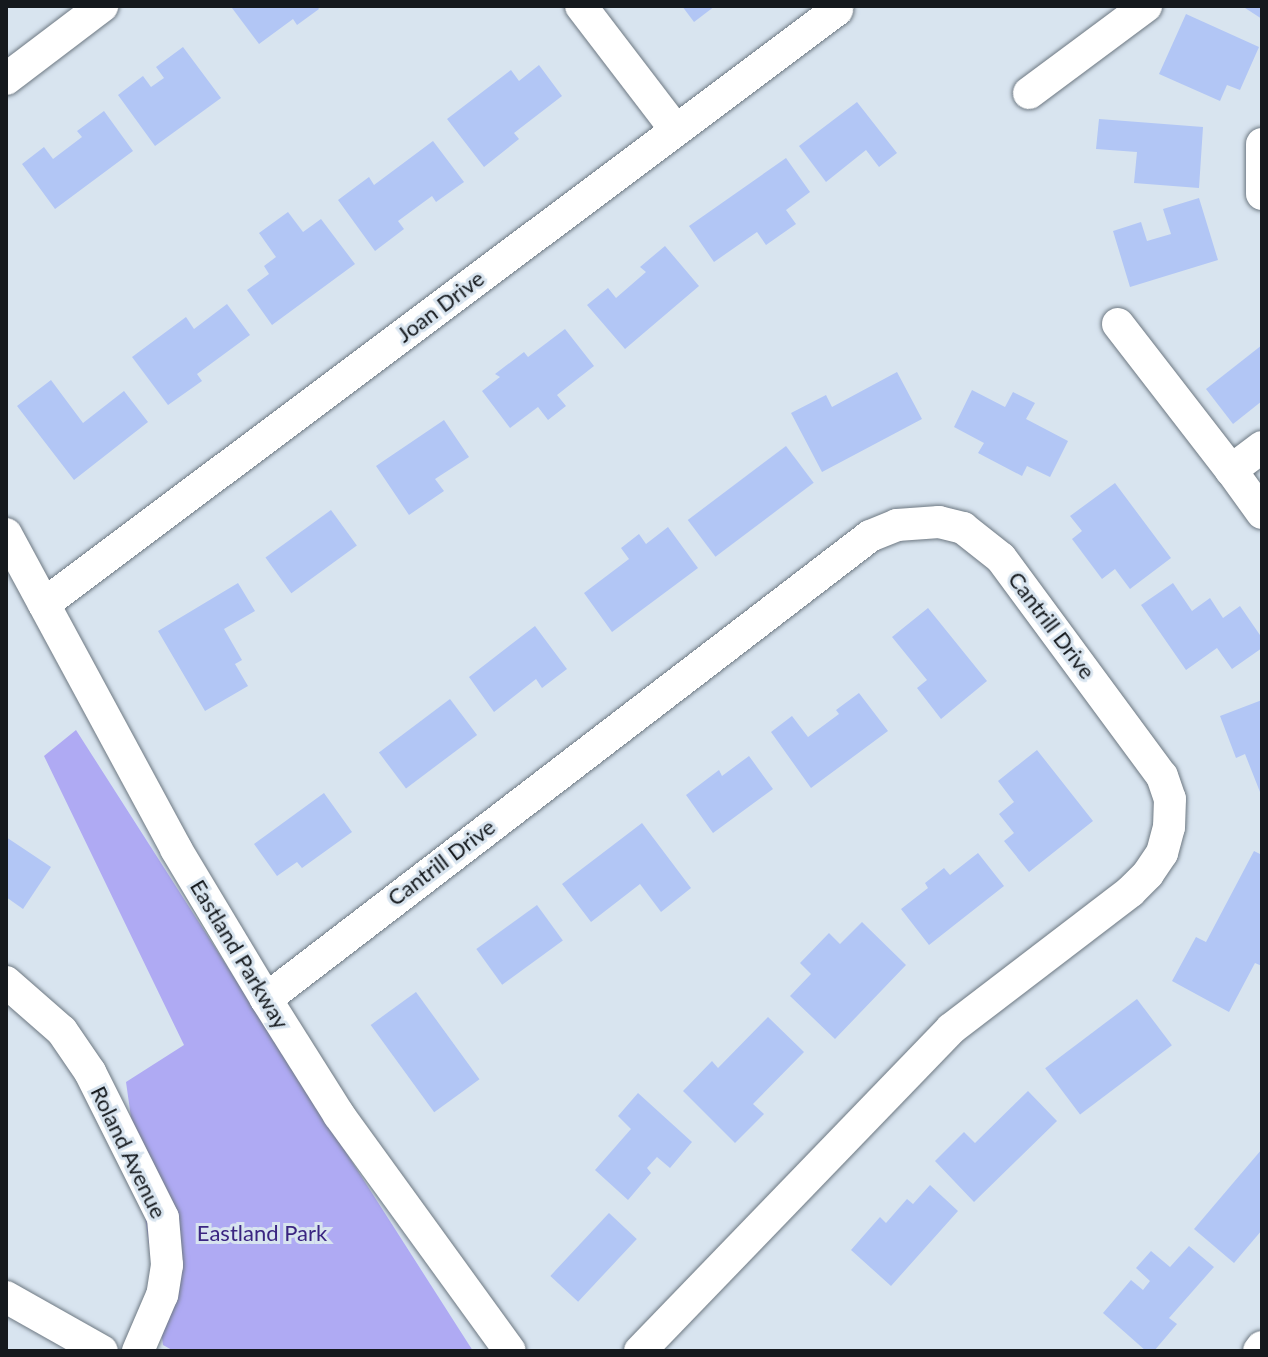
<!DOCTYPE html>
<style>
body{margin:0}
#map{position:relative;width:1268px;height:1357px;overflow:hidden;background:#d8e4ef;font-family:Lato,sans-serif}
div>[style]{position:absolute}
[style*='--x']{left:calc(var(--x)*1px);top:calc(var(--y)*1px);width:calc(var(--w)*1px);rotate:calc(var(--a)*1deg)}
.green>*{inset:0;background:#afaaf3}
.building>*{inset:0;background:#b2c6f5;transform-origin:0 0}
.roads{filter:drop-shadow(0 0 2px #6d7882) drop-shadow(0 0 2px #6d7882)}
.minor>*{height:32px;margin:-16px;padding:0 16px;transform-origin:16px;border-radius:16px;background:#fff}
span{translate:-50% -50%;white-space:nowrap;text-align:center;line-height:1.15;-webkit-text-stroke:6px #d8e4ef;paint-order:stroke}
.street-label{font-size:22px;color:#15191d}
.park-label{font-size:22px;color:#3a2581}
.frame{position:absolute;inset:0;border:8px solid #15191d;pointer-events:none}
</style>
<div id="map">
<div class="green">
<div style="clip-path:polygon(76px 730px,473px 1351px,174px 1351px,163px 1345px,126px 1082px,184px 1045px,44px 756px)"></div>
</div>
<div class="building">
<div style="clip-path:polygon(235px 6px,317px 6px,319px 9px,297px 25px,293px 19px,259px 44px,232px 8px)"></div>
<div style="clip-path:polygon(682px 6px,715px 6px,694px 22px)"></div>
<div style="clip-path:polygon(1242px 6px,1262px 6px,1262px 19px)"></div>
<div style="clip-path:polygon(1186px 14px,1259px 47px,1240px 90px,1227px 85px,1220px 101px,1159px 74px)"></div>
<div style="clip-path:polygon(183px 47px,221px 98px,155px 146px,118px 95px,143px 76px,151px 87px,164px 78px,156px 67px)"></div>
<div style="clip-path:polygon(539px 65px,562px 96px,514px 133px,519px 139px,484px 167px,447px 119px,511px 70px,519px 81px)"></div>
<div style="clip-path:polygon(857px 102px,897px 153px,879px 167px,866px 150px,826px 182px,799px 146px)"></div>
<div style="clip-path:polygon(104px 111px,133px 151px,55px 209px,22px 164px,44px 147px,53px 159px,82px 137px,77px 131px)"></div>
<div style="clip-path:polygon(1099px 119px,1203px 127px,1199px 188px,1134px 183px,1137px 152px,1096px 149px)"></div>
<div style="clip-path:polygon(433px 141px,464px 182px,436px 202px,432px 196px,398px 221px,404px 229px,375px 251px,338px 200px,369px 177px,374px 185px)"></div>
<div style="clip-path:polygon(786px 158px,810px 192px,786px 210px,796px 224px,766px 245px,757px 232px,714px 262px,689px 226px)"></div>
<div style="clip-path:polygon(1199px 198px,1218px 260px,1130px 287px,1113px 231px,1141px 222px,1147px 241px,1171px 234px,1163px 209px)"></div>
<div style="clip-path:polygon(288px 212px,303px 232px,321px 219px,355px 264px,272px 325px,247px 290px,269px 274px,264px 266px,276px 257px,259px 233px)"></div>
<div style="clip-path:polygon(665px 246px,699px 286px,625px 349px,587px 305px,608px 288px,616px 298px,646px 272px,640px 267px)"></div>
<div style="clip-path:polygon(227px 304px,250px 335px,197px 374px,202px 381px,168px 405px,132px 357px,186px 317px,194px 329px)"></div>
<div style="clip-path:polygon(565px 329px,594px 366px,557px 395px,566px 406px,548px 420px,538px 407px,510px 428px,482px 391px,500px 377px,495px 374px,524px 352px,528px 357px)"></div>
<div style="clip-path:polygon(1262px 345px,1262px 401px,1233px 424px,1206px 389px)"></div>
<div style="clip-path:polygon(897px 372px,922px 419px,822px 472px,791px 413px,826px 395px,832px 407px)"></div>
<div style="clip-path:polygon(51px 380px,83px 423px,124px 391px,148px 422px,74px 480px,17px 406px)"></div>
<div style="clip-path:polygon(972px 390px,1005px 407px,1013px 392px,1035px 403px,1026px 419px,1068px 441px,1050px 477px,1027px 466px,1022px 476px,978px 453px,984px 443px,954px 427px)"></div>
<div style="clip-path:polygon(444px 420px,469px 457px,435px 479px,444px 491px,409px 515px,376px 466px)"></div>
<div style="left:786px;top:446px;width:46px;height:123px;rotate:53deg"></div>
<div style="clip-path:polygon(1115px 483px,1171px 558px,1130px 589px,1115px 569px,1102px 579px,1072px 539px,1082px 531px,1070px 516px)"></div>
<div style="left:331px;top:510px;width:44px;height:81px;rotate:54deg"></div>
<div style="clip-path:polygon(668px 527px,698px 568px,612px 632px,584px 593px,629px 559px,621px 548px,639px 534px,646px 544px)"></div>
<div style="clip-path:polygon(238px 583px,255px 611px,224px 629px,242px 660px,235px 664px,248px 686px,205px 711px,158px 631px)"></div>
<div style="clip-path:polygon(1173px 583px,1192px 611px,1210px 598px,1223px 618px,1240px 606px,1262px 638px,1262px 648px,1232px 669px,1217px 648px,1186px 670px,1141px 605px)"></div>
<div style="clip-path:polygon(928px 608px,987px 681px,941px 719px,917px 688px,927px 680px,892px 637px)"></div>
<div style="clip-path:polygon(535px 626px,567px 669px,542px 688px,536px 679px,494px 712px,469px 677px)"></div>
<div style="clip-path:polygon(859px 693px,888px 731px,811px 788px,771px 732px,792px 716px,808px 737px,839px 714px,836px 710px)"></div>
<div style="left:450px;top:699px;width:45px;height:89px;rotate:53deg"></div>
<div style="clip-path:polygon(1262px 700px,1262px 797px,1245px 754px,1236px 758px,1220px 716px)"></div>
<div style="clip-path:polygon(1037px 750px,1093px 821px,1029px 872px,1004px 841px,1014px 833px,999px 814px,1014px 802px,998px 781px)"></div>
<div style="clip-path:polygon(749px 756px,773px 789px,713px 833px,686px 795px,719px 770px,722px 776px)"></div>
<div style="clip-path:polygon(324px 793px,352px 832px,302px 868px,297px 862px,277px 876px,254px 844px)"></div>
<div style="clip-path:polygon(642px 823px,691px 888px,661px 912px,640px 884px,591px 922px,562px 884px)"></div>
<div style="clip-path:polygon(6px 837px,51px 867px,23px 909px,6px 897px)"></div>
<div style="clip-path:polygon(1254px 851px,1262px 855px,1262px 966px,1255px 963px,1229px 1012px,1172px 981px,1196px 937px,1206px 942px)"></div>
<div style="clip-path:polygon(978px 853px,1004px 886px,929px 945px,901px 909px,928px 888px,925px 883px,944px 868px,950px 875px)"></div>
<div style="left:537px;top:905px;width:44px;height:75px;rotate:54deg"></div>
<div style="clip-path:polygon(862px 922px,906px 965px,835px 1039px,790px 996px,811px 974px,800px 963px,829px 933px,840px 944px)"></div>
<div style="left:416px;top:992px;width:108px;height:56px;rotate:54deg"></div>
<div style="left:1137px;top:999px;width:58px;height:115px;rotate:53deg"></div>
<div style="clip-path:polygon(768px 1017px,804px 1052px,753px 1104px,764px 1114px,735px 1143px,683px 1091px,712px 1061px,718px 1068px)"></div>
<div style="clip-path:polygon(1028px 1091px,1057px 1121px,974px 1202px,935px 1161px,964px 1132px,975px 1143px)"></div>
<div style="clip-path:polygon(638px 1093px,692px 1142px,670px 1168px,657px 1157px,647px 1168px,651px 1173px,628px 1200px,595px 1170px,631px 1129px,618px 1116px)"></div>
<div style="clip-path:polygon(1262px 1149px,1262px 1230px,1234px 1263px,1194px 1229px)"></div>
<div style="clip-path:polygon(930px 1185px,958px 1211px,891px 1286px,851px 1250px,880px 1217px,886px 1223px,907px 1199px,913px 1204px)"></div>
<div style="left:609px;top:1213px;width:38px;height:86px;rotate:43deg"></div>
<div style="clip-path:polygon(1189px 1246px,1214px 1267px,1169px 1318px,1177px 1324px,1154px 1351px,1146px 1351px,1103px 1313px,1131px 1280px,1143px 1290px,1150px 1281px,1136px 1268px,1151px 1251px,1170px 1267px)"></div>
</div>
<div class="roads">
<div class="minor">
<div style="--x:581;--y:6;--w:155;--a:52.6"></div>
<div style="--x:6;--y:79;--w:121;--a:-37.2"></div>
<div style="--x:1029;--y:93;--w:146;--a:-36.6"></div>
<div style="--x:1262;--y:144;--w:50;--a:90"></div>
<div style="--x:1118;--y:324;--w:185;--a:52.3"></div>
<div style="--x:1262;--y:447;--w:39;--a:143"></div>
<div style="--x:1231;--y:470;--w:53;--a:54.2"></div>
<div style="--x:6;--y:534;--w:358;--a:61.6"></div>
<div style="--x:176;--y:849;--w:175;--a:59"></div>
<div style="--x:266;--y:999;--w:137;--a:57.8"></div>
<div style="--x:339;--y:1115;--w:291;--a:54.1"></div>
<div style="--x:44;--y:604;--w:991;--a:-36.84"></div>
<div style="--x:6;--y:982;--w:74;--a:41.2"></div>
<div style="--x:62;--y:1031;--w:50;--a:55.7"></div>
<div style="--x:90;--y:1072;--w:163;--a:63.4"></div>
<div style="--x:163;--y:1218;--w:47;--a:85.1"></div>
<div style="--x:167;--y:1265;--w:30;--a:99"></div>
<div style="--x:162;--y:1295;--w:61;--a:113.2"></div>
<div style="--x:266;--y:999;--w:761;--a:-37.47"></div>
<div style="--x:870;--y:536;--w:29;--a:-22"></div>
<div style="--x:897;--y:525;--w:42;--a:-4.1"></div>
<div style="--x:939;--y:522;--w:25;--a:14"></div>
<div style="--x:963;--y:528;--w:48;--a:38.3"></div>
<div style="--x:1001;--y:558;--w:271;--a:53.6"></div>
<div style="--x:1162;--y:776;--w:24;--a:71"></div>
<div style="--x:1170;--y:799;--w:28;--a:92"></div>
<div style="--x:1169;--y:827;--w:27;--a:105"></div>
<div style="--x:1162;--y:853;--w:25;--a:124"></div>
<div style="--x:1148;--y:874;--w:25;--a:135"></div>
<div style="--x:1130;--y:892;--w:225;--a:142.6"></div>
<div style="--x:951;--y:1029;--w:448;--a:134"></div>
<div style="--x:6;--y:1297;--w:110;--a:29.4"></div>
<div style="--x:1259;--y:1351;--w:5;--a:-53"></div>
</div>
</div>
<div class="street-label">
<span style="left:440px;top:306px;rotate:-37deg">Joan Drive</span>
<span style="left:1052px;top:625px;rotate:53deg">Cantrill Drive</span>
<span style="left:441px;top:862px;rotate:-37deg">Cantrill Drive</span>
<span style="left:240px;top:954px;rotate:59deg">Eastland Parkway</span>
<span style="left:129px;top:1152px;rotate:64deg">Roland Avenue</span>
</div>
<div class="park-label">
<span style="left:262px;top:1233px">Eastland Park</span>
</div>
<div class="frame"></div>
</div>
